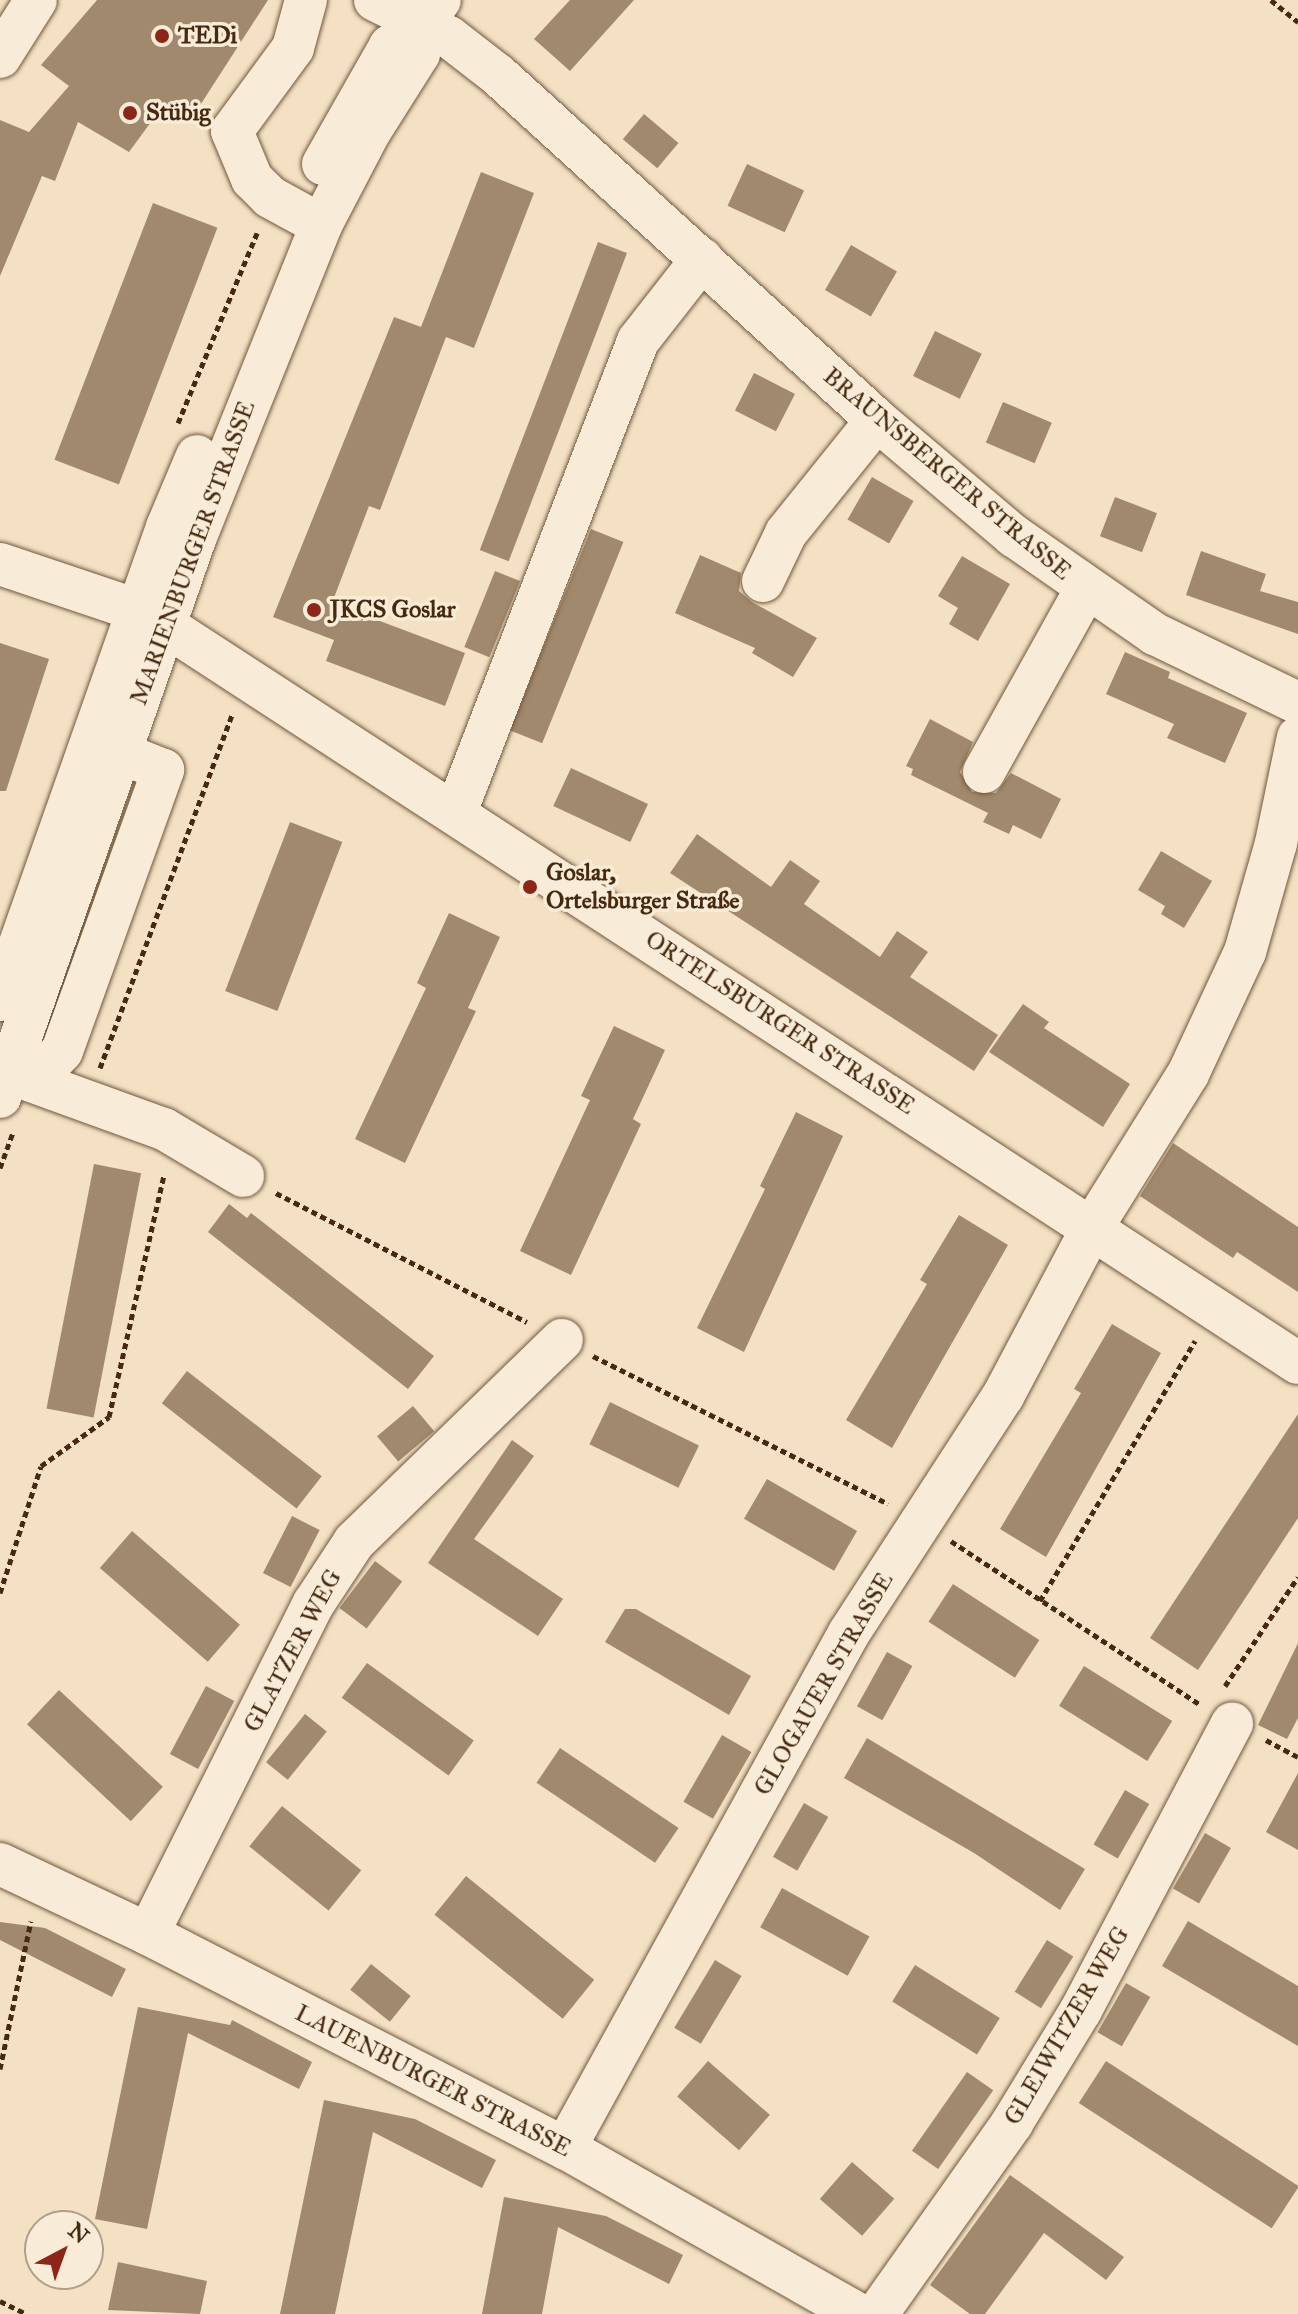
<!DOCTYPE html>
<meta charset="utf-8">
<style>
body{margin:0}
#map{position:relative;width:1298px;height:2314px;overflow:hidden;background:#f4e1c4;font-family:"IM FELL Great Primer",serif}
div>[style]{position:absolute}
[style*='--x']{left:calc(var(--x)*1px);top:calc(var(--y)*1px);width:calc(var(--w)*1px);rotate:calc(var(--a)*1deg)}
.building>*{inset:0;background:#a1896d;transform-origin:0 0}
.path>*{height:5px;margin-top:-2.5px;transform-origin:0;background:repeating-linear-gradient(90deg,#47290f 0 6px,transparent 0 10px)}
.roads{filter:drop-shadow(0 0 2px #72573c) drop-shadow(0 0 2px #72573c)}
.minor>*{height:42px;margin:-21px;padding:0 21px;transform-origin:21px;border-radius:21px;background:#f8ecd9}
.dots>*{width:22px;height:22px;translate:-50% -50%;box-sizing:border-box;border:4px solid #f8ecd9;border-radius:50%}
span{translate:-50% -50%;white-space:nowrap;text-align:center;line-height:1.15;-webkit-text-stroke:7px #f8ecd9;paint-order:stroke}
.poi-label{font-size:24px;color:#47290f;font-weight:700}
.left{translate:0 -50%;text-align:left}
.street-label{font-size:24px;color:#47290f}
.north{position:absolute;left:24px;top:2210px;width:80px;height:80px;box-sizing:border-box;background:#f8ecd9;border:2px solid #b19e88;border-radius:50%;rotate:41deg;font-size:22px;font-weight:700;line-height:32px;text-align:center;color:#47290f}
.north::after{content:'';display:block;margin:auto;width:28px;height:36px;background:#8f2418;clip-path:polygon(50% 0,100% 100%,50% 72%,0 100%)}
</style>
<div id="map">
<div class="building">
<div style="clip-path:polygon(97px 0,268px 0,188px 124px,162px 107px,129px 152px,78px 122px,55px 181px,42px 176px,0 276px,0 120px,29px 132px,69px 86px,41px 65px)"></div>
<div style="clip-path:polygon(570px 0,634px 0,570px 71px,534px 39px)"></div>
<div style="left:644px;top:114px;width:45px;height:33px;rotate:40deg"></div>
<div style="left:747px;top:164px;width:63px;height:46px;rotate:25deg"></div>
<div style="clip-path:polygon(481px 172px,534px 193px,474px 348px,446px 337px,380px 510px,369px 506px,332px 603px,465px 653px,445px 706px,326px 661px,334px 640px,273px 617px,394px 317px,421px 327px)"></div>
<div style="left:153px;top:203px;width:69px;height:275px;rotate:21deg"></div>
<div style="left:598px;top:242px;width:31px;height:330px;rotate:21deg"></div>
<div style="left:851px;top:245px;width:53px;height:52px;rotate:30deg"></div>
<div style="left:935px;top:331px;width:52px;height:50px;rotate:26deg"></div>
<div style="left:754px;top:373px;width:46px;height:42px;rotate:27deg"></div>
<div style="left:1003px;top:402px;width:53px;height:44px;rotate:23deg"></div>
<div style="left:872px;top:477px;width:48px;height:49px;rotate:30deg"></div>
<div style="left:1115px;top:497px;width:45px;height:42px;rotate:21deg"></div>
<div style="left:591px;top:529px;width:35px;height:217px;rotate:22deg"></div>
<div style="clip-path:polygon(1201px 551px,1266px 574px,1260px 591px,1298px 602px,1298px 634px,1186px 595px)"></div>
<div style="clip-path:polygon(700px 555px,741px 573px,739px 591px,752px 602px,817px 638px,793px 677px,752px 653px,755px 648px,675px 613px)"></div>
<div style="clip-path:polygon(962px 556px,1010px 584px,978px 641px,949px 624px,958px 608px,938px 596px)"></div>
<div style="left:495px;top:571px;width:27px;height:82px;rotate:22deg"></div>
<div style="clip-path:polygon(0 643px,49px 659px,6px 791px,0 791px)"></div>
<div style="clip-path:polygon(1125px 652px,1170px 672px,1168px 678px,1247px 713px,1225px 763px,1167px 738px,1174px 724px,1106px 694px)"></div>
<div style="clip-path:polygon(930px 719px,973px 742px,960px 772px,972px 792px,996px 793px,1011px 773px,1061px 799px,1041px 839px,1013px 825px,1009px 834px,983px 822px,988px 813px,911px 775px,913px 769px,906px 766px)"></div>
<div style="left:571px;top:768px;width:85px;height:42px;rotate:25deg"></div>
<div style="left:290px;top:822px;width:56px;height:181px;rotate:21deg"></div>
<div style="clip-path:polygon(697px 834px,771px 887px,790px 860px,820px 881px,804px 904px,880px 957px,897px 931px,928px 952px,910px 977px,998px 1035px,974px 1071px,670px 873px)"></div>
<div style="clip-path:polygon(1161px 851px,1212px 881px,1184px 928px,1161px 914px,1165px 906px,1138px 890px)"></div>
<div style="clip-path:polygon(449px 913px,500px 937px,468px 1008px,476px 1011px,405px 1163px,355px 1139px,426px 988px,417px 983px)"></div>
<div style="clip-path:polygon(1023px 1004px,1049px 1022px,1044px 1028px,1130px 1084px,1103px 1127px,989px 1052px)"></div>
<div style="clip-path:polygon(614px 1026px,665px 1050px,633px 1119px,641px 1124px,571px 1275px,520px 1251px,590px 1100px,581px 1096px)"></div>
<div style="clip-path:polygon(796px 1112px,843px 1136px,744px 1352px,697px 1328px,765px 1189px,760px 1186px)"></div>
<div style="clip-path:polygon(1173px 1143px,1298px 1227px,1298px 1292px,1237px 1252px,1233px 1258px,1140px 1196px)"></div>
<div style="left:94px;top:1164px;width:48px;height:249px;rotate:11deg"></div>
<div style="clip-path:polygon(229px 1204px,247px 1218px,251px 1213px,434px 1356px,408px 1389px,208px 1232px)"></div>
<div style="clip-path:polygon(959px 1215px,1008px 1245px,892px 1448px,846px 1420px,927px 1284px,920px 1280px)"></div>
<div style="clip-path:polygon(1112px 1324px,1161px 1353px,1046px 1557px,1000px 1529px,1081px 1393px,1074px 1389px)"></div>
<div style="left:187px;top:1371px;width:171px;height:41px;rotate:38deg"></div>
<div style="left:610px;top:1402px;width:99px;height:47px;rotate:26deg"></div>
<div style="left:413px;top:1406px;width:33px;height:47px;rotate:50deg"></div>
<div style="clip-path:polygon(1298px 1414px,1298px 1518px,1198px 1670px,1150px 1638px)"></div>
<div style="clip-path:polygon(512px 1440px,534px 1456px,474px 1539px,563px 1599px,538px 1636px,428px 1563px)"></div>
<div style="left:767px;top:1479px;width:104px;height:46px;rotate:30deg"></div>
<div style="left:292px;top:1516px;width:31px;height:64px;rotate:27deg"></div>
<div style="left:132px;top:1531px;width:143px;height:49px;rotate:41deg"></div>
<div style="left:375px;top:1561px;width:34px;height:59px;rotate:37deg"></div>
<div style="left:953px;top:1584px;width:103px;height:45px;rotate:33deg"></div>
<div style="clip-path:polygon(625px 1609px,636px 1609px,751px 1676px,729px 1715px,605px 1642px)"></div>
<div style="clip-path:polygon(1298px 1643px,1298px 1718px,1287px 1739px,1258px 1725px)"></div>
<div style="left:887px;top:1652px;width:29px;height:62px;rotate:29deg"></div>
<div style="left:367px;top:1663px;width:132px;height:43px;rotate:36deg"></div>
<div style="left:1084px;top:1666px;width:104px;height:47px;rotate:32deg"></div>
<div style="left:206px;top:1686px;width:32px;height:77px;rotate:28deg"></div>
<div style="left:59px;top:1690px;width:142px;height:47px;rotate:43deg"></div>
<div style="left:305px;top:1714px;width:28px;height:62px;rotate:39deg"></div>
<div style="left:722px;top:1735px;width:34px;height:77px;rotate:30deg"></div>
<div style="clip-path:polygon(867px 1738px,1085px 1869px,1060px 1910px,974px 1853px,844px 1778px)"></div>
<div style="left:560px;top:1748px;width:143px;height:42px;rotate:34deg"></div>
<div style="clip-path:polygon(1298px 1773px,1298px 1850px,1266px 1832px)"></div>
<div style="left:1125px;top:1790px;width:28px;height:63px;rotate:30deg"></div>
<div style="left:804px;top:1803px;width:28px;height:62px;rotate:30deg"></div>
<div style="left:282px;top:1806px;width:102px;height:52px;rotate:39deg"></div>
<div style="left:1205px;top:1833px;width:30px;height:64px;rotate:30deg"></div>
<div style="left:466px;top:1876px;width:165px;height:50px;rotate:39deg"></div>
<div style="left:782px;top:1888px;width:100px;height:45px;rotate:29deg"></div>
<div style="clip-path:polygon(1188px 1921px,1298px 1986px,1298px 2046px,1162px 1966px)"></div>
<div style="clip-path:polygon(0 1922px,45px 1928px,126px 1969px,112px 1997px,0 1940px)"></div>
<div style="left:1047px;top:1940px;width:31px;height:61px;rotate:32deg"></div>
<div style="left:715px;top:1960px;width:31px;height:79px;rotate:31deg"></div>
<div style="left:371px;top:1964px;width:51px;height:33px;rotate:39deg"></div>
<div style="left:915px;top:1965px;width:100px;height:43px;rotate:32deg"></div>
<div style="left:1126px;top:1983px;width:28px;height:57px;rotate:30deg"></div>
<div style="clip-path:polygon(138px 2007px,230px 2025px,232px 2020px,312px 2062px,299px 2089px,188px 2033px,147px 2229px,95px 2219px)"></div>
<div style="left:708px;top:2061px;width:82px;height:47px;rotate:41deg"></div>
<div style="left:1106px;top:2061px;width:230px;height:50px;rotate:33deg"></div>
<div style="left:967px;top:2072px;width:32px;height:96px;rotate:35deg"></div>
<div style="clip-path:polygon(324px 2100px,415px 2119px,496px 2160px,482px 2188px,373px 2132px,335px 2314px,280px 2314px)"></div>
<div style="left:852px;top:2162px;width:56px;height:49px;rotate:41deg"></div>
<div style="clip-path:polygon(1010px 2175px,1124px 2257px,1106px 2280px,1044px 2233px,985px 2314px,970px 2314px,930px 2285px)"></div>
<div style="clip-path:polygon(504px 2197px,606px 2216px,683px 2255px,669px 2284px,558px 2227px,542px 2314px,482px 2314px)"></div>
<div style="clip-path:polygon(118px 2262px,207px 2281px,200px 2314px,108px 2310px)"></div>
</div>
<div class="path">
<div style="--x:1271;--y:0;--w:35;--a:39"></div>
<div style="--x:178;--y:423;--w:206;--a:-67.4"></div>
<div style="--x:100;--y:1068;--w:377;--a:-69.5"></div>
<div style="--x:0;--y:1168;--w:37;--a:-70"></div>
<div style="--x:276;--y:1193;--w:282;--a:27.2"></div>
<div style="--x:593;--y:1356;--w:330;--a:26.6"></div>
<div style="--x:951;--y:1541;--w:299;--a:33.3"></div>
<div style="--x:0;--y:1593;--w:133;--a:-72.1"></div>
<div style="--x:41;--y:1466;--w:84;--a:-35.8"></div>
<div style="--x:109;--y:1417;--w:249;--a:-77.2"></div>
<div style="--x:1040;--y:1601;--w:303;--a:-59.2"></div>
<div style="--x:1225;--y:1686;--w:131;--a:-56.2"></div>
<div style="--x:1266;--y:1740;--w:36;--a:28"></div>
<div style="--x:0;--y:2069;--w:151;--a:-78.2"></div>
<div style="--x:0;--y:2301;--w:30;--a:26"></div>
</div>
<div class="roads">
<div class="minor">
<div style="--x:306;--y:0;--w:50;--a:105.2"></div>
<div style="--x:293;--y:48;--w:103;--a:126.3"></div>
<div style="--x:232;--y:131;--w:52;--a:67.4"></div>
<div style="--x:252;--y:179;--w:25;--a:45"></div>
<div style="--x:270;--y:197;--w:58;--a:28.8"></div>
<div style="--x:375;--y:0;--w:83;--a:26.6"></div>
<div style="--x:449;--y:37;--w:62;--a:37.8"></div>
<div style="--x:498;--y:75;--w:513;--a:42.31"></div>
<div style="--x:877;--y:420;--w:180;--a:40.3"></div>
<div style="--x:1014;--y:536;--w:172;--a:34.8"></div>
<div style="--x:1155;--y:634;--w:159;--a:25.8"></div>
<div style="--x:0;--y:57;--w:67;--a:-57.7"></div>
<div style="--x:323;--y:164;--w:136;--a:-60.4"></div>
<div style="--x:390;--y:46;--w:37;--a:-33"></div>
<div style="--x:421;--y:26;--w:32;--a:-54"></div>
<div style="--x:0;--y:564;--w:145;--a:18.6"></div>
<div style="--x:137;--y:610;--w:30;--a:28"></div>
<div style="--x:163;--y:624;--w:1354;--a:33.07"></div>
<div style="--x:763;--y:581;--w:53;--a:-64.4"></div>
<div style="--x:786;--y:533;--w:145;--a:-51.2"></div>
<div style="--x:984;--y:772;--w:210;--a:-60.9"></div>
<div style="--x:456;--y:812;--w:505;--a:-68.87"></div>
<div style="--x:638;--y:341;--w:104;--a:-52"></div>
<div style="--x:0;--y:1000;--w:502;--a:-70.55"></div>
<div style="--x:167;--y:527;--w:77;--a:-67.1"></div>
<div style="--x:9;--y:1073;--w:165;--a:19.9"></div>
<div style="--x:164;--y:1129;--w:92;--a:30.7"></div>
<div style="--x:34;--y:1081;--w:41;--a:-47"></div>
<div style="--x:62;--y:1051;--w:299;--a:-70.2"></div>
<div style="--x:163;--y:770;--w:45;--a:-158"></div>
<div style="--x:0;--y:1097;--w:591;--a:-70.74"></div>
<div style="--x:195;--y:539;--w:338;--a:-68.1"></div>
<div style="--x:321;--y:225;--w:104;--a:-62.4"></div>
<div style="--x:369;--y:133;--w:93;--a:-57.7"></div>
<div style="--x:419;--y:54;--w:28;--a:-86"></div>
<div style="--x:0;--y:1864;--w:164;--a:25.3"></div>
<div style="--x:148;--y:1934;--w:469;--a:27.2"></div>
<div style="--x:565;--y:2148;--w:337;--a:29.5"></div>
<div style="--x:148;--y:1934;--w:370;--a:-63.4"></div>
<div style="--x:314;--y:1603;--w:73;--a:-56.7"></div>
<div style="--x:354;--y:1542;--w:290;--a:-44.2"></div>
<div style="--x:565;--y:2148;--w:588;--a:-61.13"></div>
<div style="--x:849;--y:1633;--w:283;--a:-57"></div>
<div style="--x:1003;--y:1396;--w:192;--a:-62.1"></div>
<div style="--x:1093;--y:1226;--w:179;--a:-58"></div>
<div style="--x:1188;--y:1074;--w:135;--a:-65"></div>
<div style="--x:1245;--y:952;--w:113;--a:-74.1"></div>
<div style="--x:1276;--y:843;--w:108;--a:-78.3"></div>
<div style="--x:877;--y:2314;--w:234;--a:-54.7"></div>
<div style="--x:1012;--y:2123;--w:132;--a:-58.6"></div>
<div style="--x:1081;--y:2010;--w:324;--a:-62.2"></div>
</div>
</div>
<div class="dots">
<div style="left:162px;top:36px;background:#8f2418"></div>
<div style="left:130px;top:113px;background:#8f2418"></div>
<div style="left:314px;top:610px;background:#8f2418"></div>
<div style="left:530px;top:887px;background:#8f2418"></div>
</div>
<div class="poi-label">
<span class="left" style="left:178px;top:36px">TEDi</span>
<span class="left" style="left:146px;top:113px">Stübig</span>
<span class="left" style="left:330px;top:610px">JKCS Goslar</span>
<span class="left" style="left:546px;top:887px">Goslar,<br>Ortelsburger Straße</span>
</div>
<div class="street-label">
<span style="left:947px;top:474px;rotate:40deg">BRAUNSBERGER STRASSE</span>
<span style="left:193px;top:553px;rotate:-70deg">MARIENBURGER STRASSE</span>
<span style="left:780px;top:1023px;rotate:33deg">ORTELSBURGER STRASSE</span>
<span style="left:293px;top:1651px;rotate:-62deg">GLATZER WEG</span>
<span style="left:824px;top:1684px;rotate:-60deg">GLOGAUER STRASSE</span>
<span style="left:1067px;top:2026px;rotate:-60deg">GLEIWITZER WEG</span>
<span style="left:433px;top:2081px;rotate:27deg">LAUENBURGER STRASSE</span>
</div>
<div class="north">N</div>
</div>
